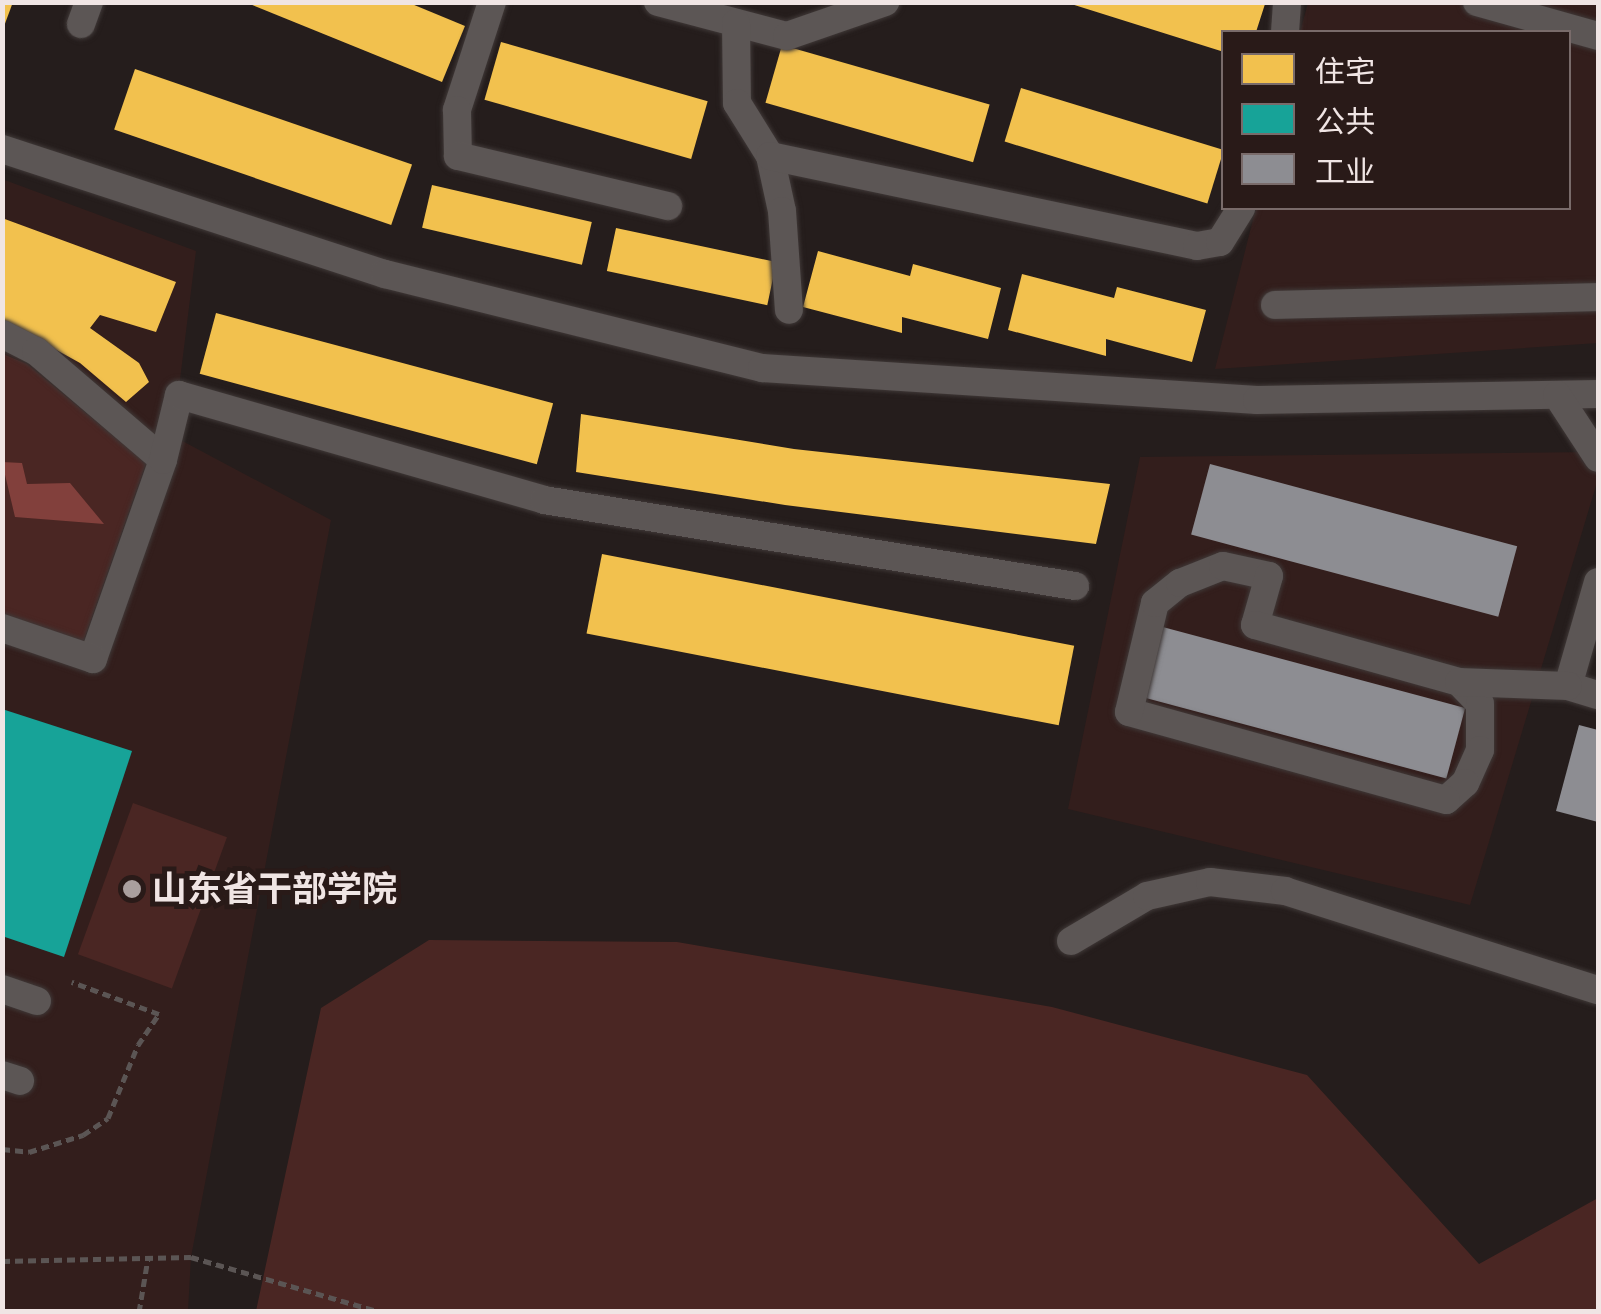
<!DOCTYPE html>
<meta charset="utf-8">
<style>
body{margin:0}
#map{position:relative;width:1601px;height:1314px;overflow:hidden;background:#251d1c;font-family:"Public Sans","Noto Sans SC",sans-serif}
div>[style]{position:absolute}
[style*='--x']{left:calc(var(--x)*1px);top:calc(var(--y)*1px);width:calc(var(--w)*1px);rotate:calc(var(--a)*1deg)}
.built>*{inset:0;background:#331e1c}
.green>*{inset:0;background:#4a2623;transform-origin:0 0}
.water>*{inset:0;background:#82403c}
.homes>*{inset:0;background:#f2c14e;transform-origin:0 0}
.public>*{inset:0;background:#17a398}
.industry>*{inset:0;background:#8d8d92;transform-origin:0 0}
.path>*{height:5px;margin-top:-2.5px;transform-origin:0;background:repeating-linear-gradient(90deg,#5b5554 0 8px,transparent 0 13px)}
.roads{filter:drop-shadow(0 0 2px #3f3837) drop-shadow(0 0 2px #3f3837)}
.minor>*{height:28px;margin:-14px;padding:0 14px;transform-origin:14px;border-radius:14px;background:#5c5655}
.dots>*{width:28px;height:28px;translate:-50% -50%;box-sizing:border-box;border:5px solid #291a18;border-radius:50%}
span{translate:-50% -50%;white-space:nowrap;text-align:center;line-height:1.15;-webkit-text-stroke:10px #291a18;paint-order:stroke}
.poi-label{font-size:35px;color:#f0e5e4;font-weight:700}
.left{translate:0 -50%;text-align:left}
.frame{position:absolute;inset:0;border:5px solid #f0e5e4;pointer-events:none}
.legend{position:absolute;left:1221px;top:30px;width:350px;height:180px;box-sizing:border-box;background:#291a18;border:2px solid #796b6a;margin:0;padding:12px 18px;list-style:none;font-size:30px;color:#f0e5e4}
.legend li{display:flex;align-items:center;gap:20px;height:50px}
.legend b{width:50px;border:2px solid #796b6a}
</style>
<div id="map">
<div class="built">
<div style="clip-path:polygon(1308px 3px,1598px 3px,1598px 343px,1215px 369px,1256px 208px,1568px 208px,1568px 32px,1300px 32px)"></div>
<div style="clip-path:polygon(2px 179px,196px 251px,173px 436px,331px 520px,191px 1257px,188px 1311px,3px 1311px)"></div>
<div style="clip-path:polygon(1598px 452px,1598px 479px,1470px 905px,1068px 809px,1140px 457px)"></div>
</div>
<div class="green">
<div style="clip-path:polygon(3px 354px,27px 364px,146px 463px,83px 642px,3px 614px)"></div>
<div style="left:133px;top:803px;width:100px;height:161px;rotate:20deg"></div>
<div style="clip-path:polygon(429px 940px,677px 942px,1052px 1007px,1307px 1075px,1479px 1264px,1598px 1198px,1598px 1311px,256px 1311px,321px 1008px)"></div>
</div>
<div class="water">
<div style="clip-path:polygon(2px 462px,22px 463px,27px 484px,70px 483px,104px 524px,15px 517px)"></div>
</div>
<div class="homes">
<div style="clip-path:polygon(2px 2px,13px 2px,3px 29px,2px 29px)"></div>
<div style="clip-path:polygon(245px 2px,407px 2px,465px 26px,442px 82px)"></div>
<div style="clip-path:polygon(1259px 2px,1265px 4px,1256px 32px,1224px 32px,1224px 52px,1068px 3px)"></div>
<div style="left:501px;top:42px;width:215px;height:60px;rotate:16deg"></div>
<div style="left:782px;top:45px;width:216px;height:60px;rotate:16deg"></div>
<div style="left:135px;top:69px;width:293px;height:64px;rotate:19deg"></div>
<div style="left:1021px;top:88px;width:212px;height:56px;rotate:17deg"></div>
<div style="left:432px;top:185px;width:164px;height:44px;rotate:13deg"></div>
<div style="clip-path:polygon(2px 218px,176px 282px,156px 332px,100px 315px,90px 328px,139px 363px,149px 382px,126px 402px,80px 363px,2px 320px)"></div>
<div style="left:616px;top:228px;width:164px;height:44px;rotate:12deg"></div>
<div style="clip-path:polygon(818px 251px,910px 276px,913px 264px,1001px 288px,988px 339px,902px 317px,902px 333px,803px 307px)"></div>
<div style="clip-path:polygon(1022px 274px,1114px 298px,1117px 287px,1206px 310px,1192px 362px,1106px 339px,1106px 356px,1008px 330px)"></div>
<div style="left:216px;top:313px;width:349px;height:63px;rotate:15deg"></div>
<div style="clip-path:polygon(581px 414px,794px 449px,1110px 484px,1096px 544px,785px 505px,576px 472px)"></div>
<div style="left:602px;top:554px;width:481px;height:81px;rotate:11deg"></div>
</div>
<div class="public">
<div style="clip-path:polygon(2px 709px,132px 751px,64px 957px,2px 936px)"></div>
</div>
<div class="industry">
<div style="left:1210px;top:464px;width:318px;height:73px;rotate:15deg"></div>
<div style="left:1159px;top:626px;width:317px;height:73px;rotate:15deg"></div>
<div style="clip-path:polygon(1579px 725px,1598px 730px,1598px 822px,1556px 811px)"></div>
</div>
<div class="path">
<div style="--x:2;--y:1149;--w:27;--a:6"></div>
<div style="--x:29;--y:1152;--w:57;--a:-17.5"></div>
<div style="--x:83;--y:1135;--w:30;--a:-34"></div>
<div style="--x:108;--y:1118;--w:79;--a:-67.7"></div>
<div style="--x:138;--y:1045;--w:37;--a:-56"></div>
<div style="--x:159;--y:1014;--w:93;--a:-159.8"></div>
<div style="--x:2;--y:1261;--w:189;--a:-1.2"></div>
<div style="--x:191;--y:1257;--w:197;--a:16.2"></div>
<div style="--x:139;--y:1312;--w:55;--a:-80.5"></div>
<div style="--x:760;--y:1312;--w:34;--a:0"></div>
</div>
<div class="roads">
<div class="minor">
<div style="--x:492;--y:2;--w:114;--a:108"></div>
<div style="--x:457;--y:110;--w:46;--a:88.8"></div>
<div style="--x:458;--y:156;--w:216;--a:13.4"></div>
<div style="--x:658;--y:2;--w:133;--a:14.8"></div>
<div style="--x:787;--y:36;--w:104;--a:-19.1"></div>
<div style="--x:1477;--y:2;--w:126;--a:15.7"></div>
<div style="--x:736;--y:23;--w:80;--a:89.3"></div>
<div style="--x:737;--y:103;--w:62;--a:58.1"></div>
<div style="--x:770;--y:156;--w:56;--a:77.7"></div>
<div style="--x:782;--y:211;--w:99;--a:86"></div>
<div style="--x:81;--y:24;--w:23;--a:-70"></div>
<div style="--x:1285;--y:32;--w:30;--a:-86"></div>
<div style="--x:2;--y:149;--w:403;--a:18.1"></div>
<div style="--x:385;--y:274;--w:389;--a:14"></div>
<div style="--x:762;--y:368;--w:496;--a:3.7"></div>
<div style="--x:1257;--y:400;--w:341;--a:-1"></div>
<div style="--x:770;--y:156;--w:436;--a:11.9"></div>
<div style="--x:1197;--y:246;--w:23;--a:-10"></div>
<div style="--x:1220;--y:242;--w:40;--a:-58"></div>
<div style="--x:1275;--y:305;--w:323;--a:-1.4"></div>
<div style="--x:2;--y:334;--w:38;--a:27"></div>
<div style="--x:36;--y:351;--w:167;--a:40.6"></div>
<div style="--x:163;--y:460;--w:211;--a:109.4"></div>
<div style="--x:93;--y:659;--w:96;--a:-161.2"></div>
<div style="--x:1557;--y:395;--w:75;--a:56.9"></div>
<div style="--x:163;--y:460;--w:67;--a:-76.2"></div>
<div style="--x:179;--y:395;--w:380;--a:16"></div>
<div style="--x:544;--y:500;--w:538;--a:9.2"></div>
<div style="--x:1598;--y:582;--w:108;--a:106.1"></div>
<div style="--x:1568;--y:686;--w:31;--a:17"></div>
<div style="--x:1459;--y:682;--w:30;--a:46"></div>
<div style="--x:1480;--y:704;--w:46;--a:90"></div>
<div style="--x:1480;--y:750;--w:36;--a:114"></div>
<div style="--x:1465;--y:783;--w:25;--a:138"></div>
<div style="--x:1446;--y:800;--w:329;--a:-164.5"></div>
<div style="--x:1129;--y:712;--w:112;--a:-76.6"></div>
<div style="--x:1155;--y:603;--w:32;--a:-39"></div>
<div style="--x:1180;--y:583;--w:46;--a:-21.6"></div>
<div style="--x:1223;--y:566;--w:47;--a:12.3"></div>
<div style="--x:1269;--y:576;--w:51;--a:105.9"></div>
<div style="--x:1255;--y:625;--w:212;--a:15.6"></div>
<div style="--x:1459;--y:682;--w:109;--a:2.1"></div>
<div style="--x:1071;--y:941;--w:88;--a:-30.6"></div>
<div style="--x:1147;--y:896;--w:65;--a:-12.5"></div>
<div style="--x:1210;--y:882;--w:76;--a:6.8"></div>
<div style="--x:1285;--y:891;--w:328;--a:17.6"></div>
<div style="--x:2;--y:989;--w:37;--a:19"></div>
<div style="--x:2;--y:1075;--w:19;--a:18"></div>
</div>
</div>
<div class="dots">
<div style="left:132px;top:889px;background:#a99f9e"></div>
</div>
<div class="poi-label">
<span class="left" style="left:152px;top:889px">山东省干部学院</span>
</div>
<div class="frame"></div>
<ul class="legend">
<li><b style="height:28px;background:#f2c14e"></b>住宅</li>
<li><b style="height:28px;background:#17a398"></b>公共</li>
<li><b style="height:28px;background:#8d8d92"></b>工业</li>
</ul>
</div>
